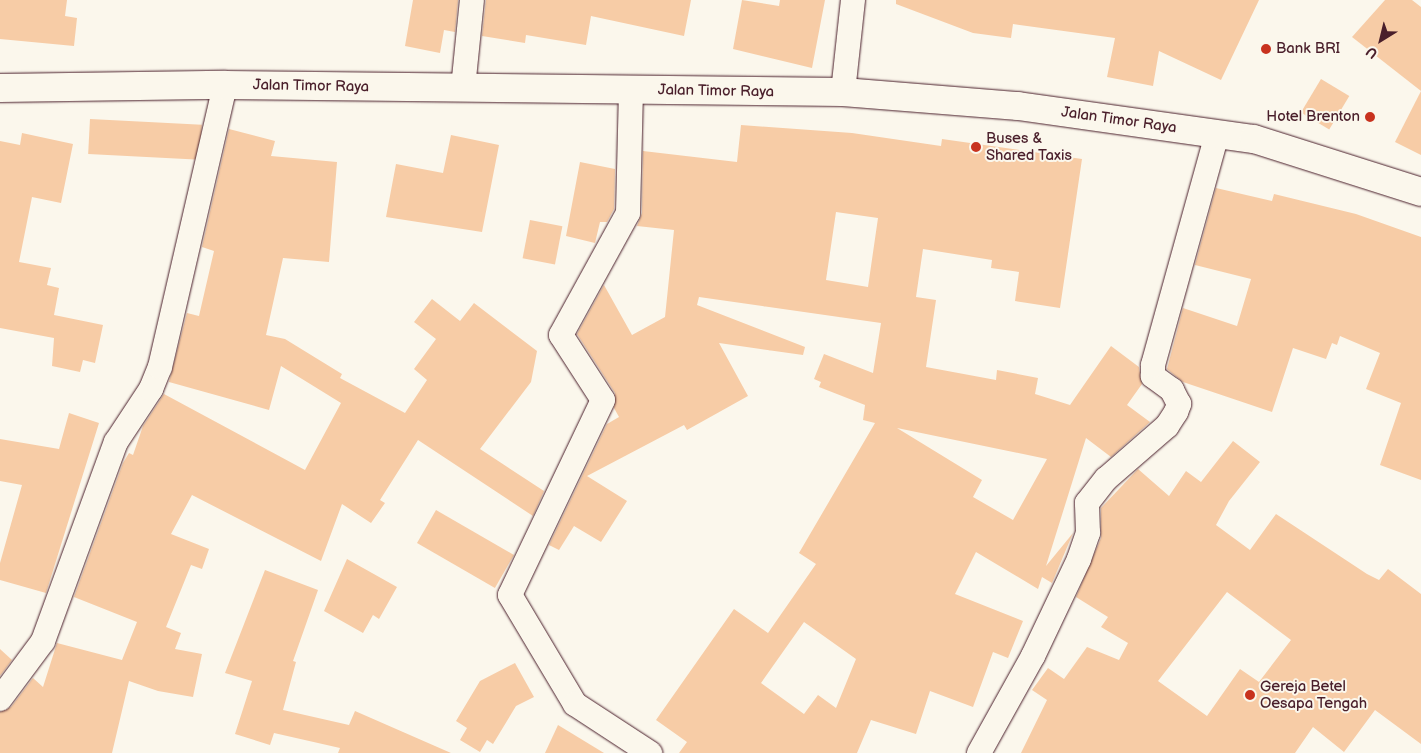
<!DOCTYPE html>
<style>
body{margin:0}
#map{position:relative;width:1421px;height:753px;overflow:hidden;background:#fbf7ec;font-family:"Balsamiq Sans",sans-serif}
div>[style]{position:absolute}
[style*='--x']{left:calc(var(--x)*1px);top:calc(var(--y)*1px);width:calc(var(--w)*1px);rotate:calc(var(--a)*1deg)}
.building>*{inset:0;background:#f7cca6;transform-origin:0 0}
.roads{filter:drop-shadow(0 0 1px #4a1f2b) drop-shadow(0 0 1px #4a1f2b)}
.minor>*{height:24px;margin:-12px;padding:0 12px;transform-origin:12px;border-radius:12px;background:#fbf7ec}
.trunk>*{height:28px;margin:-14px;padding:0 14px;transform-origin:14px;border-radius:14px;background:#fbf7ec}
.dots>*{width:14px;height:14px;translate:-50% -50%;box-sizing:border-box;border:2px solid #fbf7ec;border-radius:50%}
span{translate:-50% -50%;white-space:nowrap;text-align:center;line-height:1.15;-webkit-text-stroke:4px #fbf7ec;paint-order:stroke}
.poi-label{font-size:15px;color:#4a1f2b}
.left{translate:0 -50%;text-align:left}
.right{translate:-100% -50%;text-align:right}
.street-label{font-size:15px;color:#4a1f2b}
.north{position:absolute;left:1356px;top:15px;width:50px;height:50px;-webkit-text-stroke:4px #fbf7ec;paint-order:stroke;rotate:216deg;font-size:14px;font-weight:700;line-height:20px;text-align:center;color:#4a1f2b}
.north::after{content:'';display:block;margin:auto;width:18px;height:22px;background:#4a1f2b;clip-path:polygon(50% 0,100% 100%,50% 72%,0 100%)}
</style>
<div id="map">
<div class="building">
<div style="clip-path:polygon(0 0,67px 0,65px 16px,77px 18px,74px 46px,0 39px)"></div>
<div style="clip-path:polygon(413px 0,458px 0,455px 32px,444px 30px,440px 53px,405px 46px)"></div>
<div style="clip-path:polygon(486px 0,691px 0,684px 36px,591px 16px,586px 45px,526px 35px,525px 43px,482px 36px)"></div>
<div style="clip-path:polygon(742px 0,779px 6px,780px 0,825px 0,812px 68px,733px 49px)"></div>
<div style="clip-path:polygon(896px 0,1259px 0,1221px 80px,1159px 51px,1153px 86px,1107px 77px,1115px 38px,1013px 24px,1011px 38px,973px 33px,896px 4px)"></div>
<div style="clip-path:polygon(1385px 0,1412px 0,1421px 7px,1421px 91px,1352px 37px)"></div>
<div style="left:1321px;top:79px;width:33px;height:39px;rotate:31deg"></div>
<div style="clip-path:polygon(1421px 91px,1421px 155px,1395px 142px)"></div>
<div style="left:90px;top:119px;width:112px;height:35px;rotate:3deg"></div>
<div style="clip-path:polygon(evenodd,741px 125px,852px 133px,941px 146px,942px 139px,1082px 159px,1060px 308px,1015px 301px,1019px 272px,991px 268px,992px 260px,923px 249px,916px 297px,936px 300px,926px 367px,996px 380px,997px 370px,1038px 378px,1035px 394px,1070px 405px,1111px 346px,1139px 367px,1142px 384px,1127px 405px,1150px 422px,1111px 457px,1086px 438px,1046px 566px,1073px 533px,1052px 583px,1042px 577px,1038px 589px,976px 552px,955px 594px,1023px 621px,1008px 658px,993px 652px,973px 707px,930px 691px,916px 734px,871px 720px,857px 753px,679px 753px,687px 742px,656px 720px,734px 609px,768px 633px,816px 564px,799px 553px,875px 423px,863px 420px,865px 405px,819px 387px,821px 382px,814px 379px,824px 354px,873px 373px,881px 323px,699px 297px,697px 305px,805px 347px,803px 355px,719px 343px,748px 396px,687px 430px,684px 425px,587px 476px,627px 501px,601px 542px,574px 526px,559px 550px,549px 545px,607px 424px,619px 417px,614px 408px,615px 393px,577px 334px,604px 285px,632px 335px,665px 317px,674px 230px,637px 226px,642px 213px,643px 151px,737px 162px,741px 125px,836px 212px,878px 218px,868px 287px,826px 280px,836px 212px,741px 125px,897px 428px,1047px 459px,1013px 520px,973px 497px,982px 480px,897px 428px,741px 125px,804px 622px,856px 659px,836px 708px,818px 695px,804px 714px,761px 683px,804px 622px)"></div>
<div style="clip-path:polygon(229px 129px,275px 141px,271px 156px,337px 162px,329px 262px,283px 258px,266px 335px,285px 339px,342px 374px,340px 378px,405px 413px,427px 380px,414px 369px,436px 339px,414px 322px,432px 299px,460px 321px,474px 303px,537px 351px,531px 382px,480px 449px,544px 491px,533px 516px,418px 440px,380px 500px,385px 503px,371px 523px,342px 504px,321px 561px,192px 495px,171px 534px,209px 549px,202px 569px,191px 565px,166px 627px,181px 633px,175px 649px,202px 654px,193px 697px,158px 691px,129px 681px,112px 753px,0 753px,0 712px,11px 707px,33px 678px,43px 687px,57px 643px,122px 660px,137px 622px,74px 597px,123px 463px,129px 453px,133px 455px,143px 426px,164px 394px,305px 470px,341px 403px,281px 366px,269px 410px,169px 382px,187px 313px,199px 316px,214px 251px,202px 247px)"></div>
<div style="clip-path:polygon(22px 133px,73px 144px,61px 203px,32px 197px,19px 262px,51px 268px,47px 285px,59px 288px,54px 315px,103px 325px,95px 363px,83px 360px,80px 372px,52px 366px,54px 338px,0 328px,0 141px,20px 145px)"></div>
<div style="clip-path:polygon(451px 135px,499px 145px,482px 232px,386px 217px,396px 164px,443px 173px)"></div>
<div style="clip-path:polygon(580px 162px,615px 169px,614px 209px,607px 222px,600px 222px,595px 243px,566px 236px)"></div>
<div style="clip-path:polygon(1216px 188px,1272px 201px,1274px 194px,1356px 214px,1421px 237px,1421px 480px,1380px 465px,1401px 403px,1366px 389px,1380px 353px,1340px 336px,1337px 345px,1332px 343px,1326px 359px,1293px 348px,1272px 412px,1183px 382px,1167px 369px,1183px 308px,1237px 326px,1251px 279px,1195px 265px)"></div>
<div style="left:530px;top:220px;width:33px;height:39px;rotate:11deg"></div>
<div style="clip-path:polygon(69px 413px,99px 423px,46px 593px,0 580px,0 563px,22px 485px,0 481px,0 439px,59px 449px)"></div>
<div style="clip-path:polygon(evenodd,1233px 441px,1260px 462px,1229px 501px,1216px 525px,1250px 550px,1276px 514px,1367px 574px,1379px 580px,1388px 569px,1421px 594px,1421px 744px,1375px 710px,1344px 752px,1313px 727px,1295px 753px,1021px 753px,1047px 700px,1032px 690px,1048px 668px,1064px 679px,1087px 647px,1119px 660px,1128px 643px,1101px 627px,1108px 617px,1076px 597px,1101px 538px,1101px 508px,1138px 469px,1169px 496px,1186px 471px,1201px 482px,1233px 441px,1227px 592px,1291px 640px,1259px 682px,1240px 669px,1207px 716px,1158px 681px,1227px 592px)"></div>
<div style="left:436px;top:510px;width:90px;height:38px;rotate:30deg"></div>
<div style="clip-path:polygon(347px 559px,397px 587px,379px 619px,373px 615px,363px 633px,324px 611px)"></div>
<div style="clip-path:polygon(265px 570px,318px 590px,293px 661px,296px 662px,283px 710px,349px 725px,355px 711px,451px 753px,338px 753px,340px 748px,274px 733px,270px 745px,235px 734px,252px 681px,225px 673px)"></div>
<div style="clip-path:polygon(0 649px,12px 660px,0 676px)"></div>
<div style="clip-path:polygon(515px 663px,534px 697px,516px 706px,493px 744px,487px 740px,480px 752px,460px 740px,467px 728px,456px 721px,480px 681px)"></div>
<div style="clip-path:polygon(558px 725px,604px 753px,545px 753px)"></div>
</div>
<div class="roads">
<div class="minor">
<div style="--x:463;--y:88;--w:88;--a:-84.2"></div>
<div style="--x:631;--y:90;--w:123;--a:91.4"></div>
<div style="--x:628;--y:213;--w:139;--a:118.8"></div>
<div style="--x:561;--y:335;--w:77;--a:57.1"></div>
<div style="--x:603;--y:400;--w:216;--a:115.5"></div>
<div style="--x:510;--y:595;--w:127;--a:59.2"></div>
<div style="--x:575;--y:704;--w:90;--a:33.2"></div>
<div style="--x:843;--y:92;--w:93;--a:-83.8"></div>
<div style="--x:0;--y:699;--w:72;--a:-53.4"></div>
<div style="--x:43;--y:641;--w:212;--a:-69.9"></div>
<div style="--x:116;--y:442;--w:64;--a:-56.6"></div>
<div style="--x:151;--y:389;--w:24;--a:-68"></div>
<div style="--x:160;--y:367;--w:289;--a:-77"></div>
<div style="--x:979;--y:753;--w:111;--a:-60.9"></div>
<div style="--x:1033;--y:656;--w:107;--a:-64.6"></div>
<div style="--x:1079;--y:559;--w:28;--a:-71"></div>
<div style="--x:1088;--y:533;--w:30;--a:-92"></div>
<div style="--x:1087;--y:503;--w:31;--a:-52"></div>
<div style="--x:1106;--y:479;--w:81;--a:-41"></div>
<div style="--x:1167;--y:426;--w:17;--a:-57"></div>
<div style="--x:1176;--y:412;--w:9;--a:-69"></div>
<div style="--x:1179;--y:404;--w:16;--a:-117"></div>
<div style="--x:1172;--y:390;--w:24;--a:-144"></div>
<div style="--x:1153;--y:376;--w:11;--a:-90"></div>
<div style="--x:1153;--y:365;--w:240;--a:-74.5"></div>
</div>
<div class="trunk">
<div style="--x:0;--y:88;--w:225;--a:-0.8"></div>
<div style="--x:225;--y:85;--w:618;--a:0.65"></div>
<div style="--x:843;--y:92;--w:176;--a:4.6"></div>
<div style="--x:1018;--y:106;--w:238;--a:8"></div>
<div style="--x:1254;--y:139;--w:175;--a:17.6"></div>
</div>
</div>
<div class="dots">
<div style="left:1266px;top:49px;background:#c8321e"></div>
<div style="left:1370px;top:117px;background:#c8321e"></div>
<div style="left:976px;top:147px;background:#c8321e"></div>
<div style="left:1250px;top:695px;background:#c8321e"></div>
</div>
<div class="poi-label">
<span class="left" style="left:1276px;top:49px">Bank BRI</span>
<span class="right" style="left:1360px;top:117px">Hotel Brenton</span>
<span class="left" style="left:986px;top:147px">Buses &amp;<br>Shared Taxis</span>
<span class="left" style="left:1260px;top:695px">Gereja Betel<br>Oesapa Tengah</span>
</div>
<div class="street-label">
<span style="left:311px;top:86px;rotate:1deg">Jalan Timor Raya</span>
<span style="left:716px;top:91px;rotate:1deg">Jalan Timor Raya</span>
<span style="left:1119px;top:120px;rotate:8deg">Jalan Timor Raya</span>
</div>
<div class="north">U</div>
</div>
